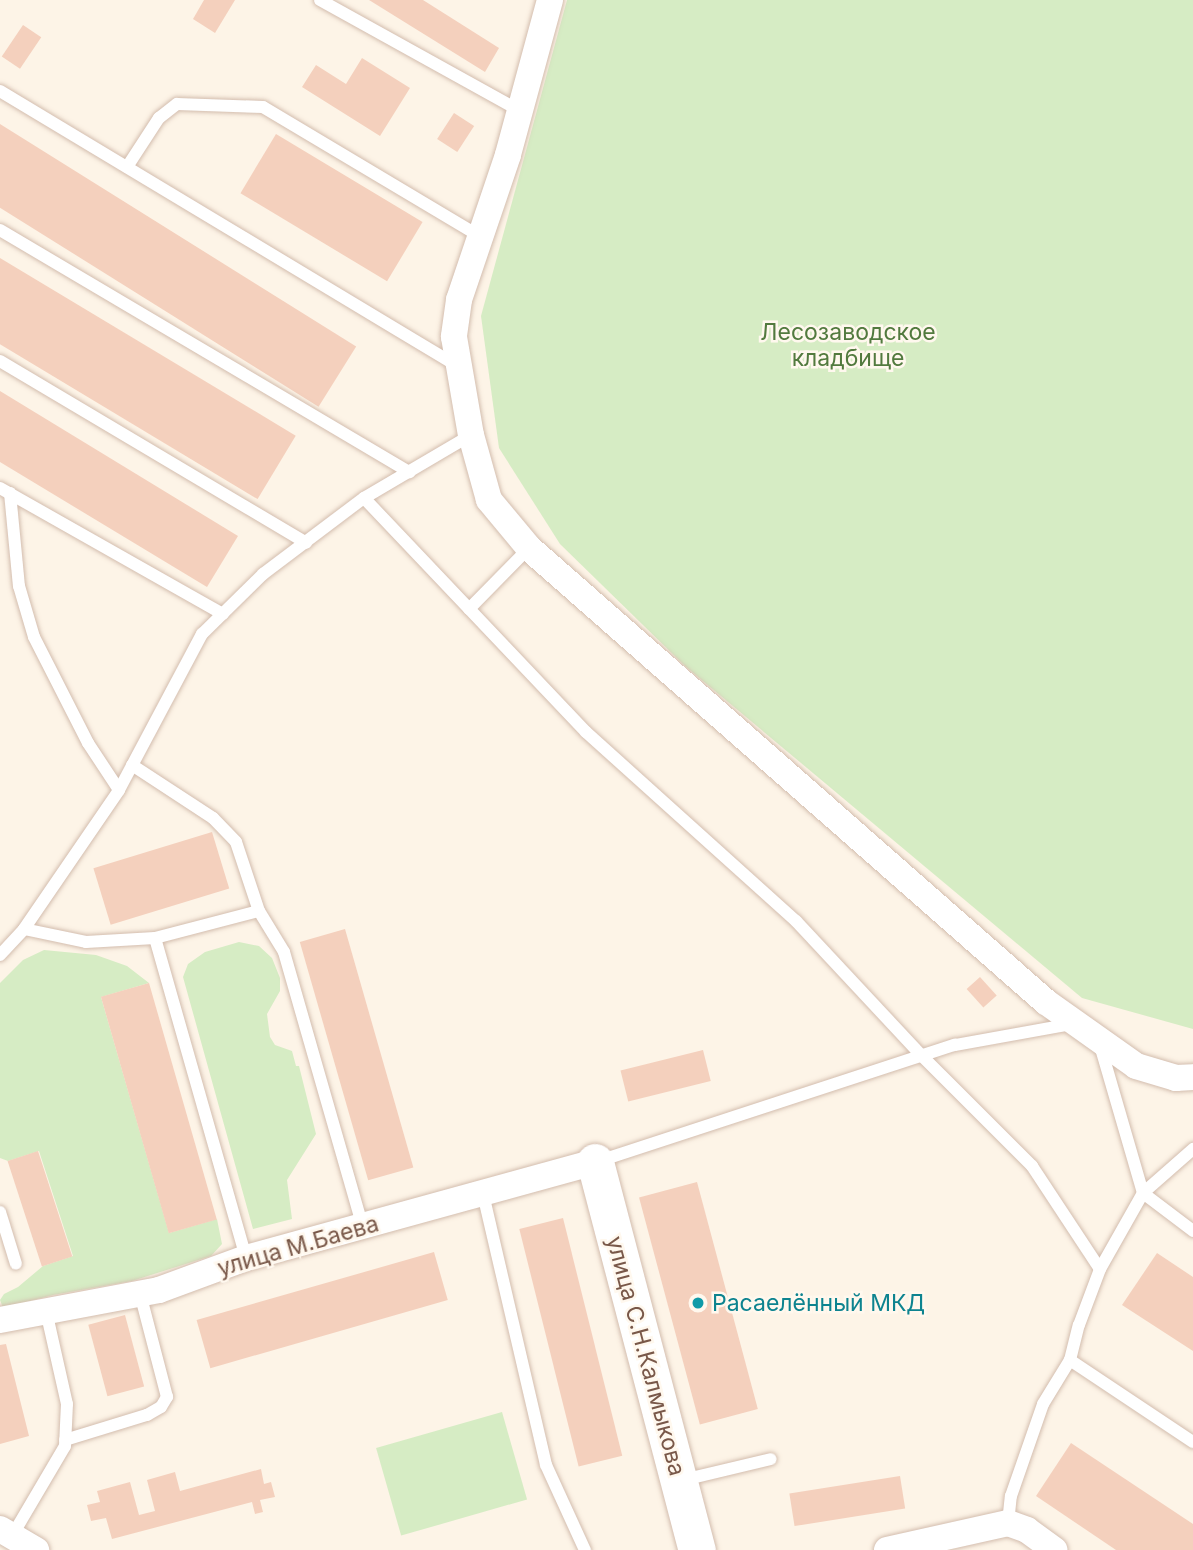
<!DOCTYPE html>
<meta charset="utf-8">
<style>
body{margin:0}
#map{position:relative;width:1193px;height:1550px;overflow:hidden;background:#fdf4e7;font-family:Inter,sans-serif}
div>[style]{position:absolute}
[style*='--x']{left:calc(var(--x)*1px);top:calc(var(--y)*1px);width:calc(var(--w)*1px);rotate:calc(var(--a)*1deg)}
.green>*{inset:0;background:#d6ecc4;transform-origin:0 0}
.building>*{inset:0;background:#f4d0bd;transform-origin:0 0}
.roads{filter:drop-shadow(0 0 2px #d3bdae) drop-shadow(0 0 2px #d3bdae)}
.lane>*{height:12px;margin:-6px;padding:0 6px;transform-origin:6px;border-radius:6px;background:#fff}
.street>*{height:26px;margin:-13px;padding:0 13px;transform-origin:13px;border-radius:13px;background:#fff}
.secondary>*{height:37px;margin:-18.5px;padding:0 18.5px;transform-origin:18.5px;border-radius:18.5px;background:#fff}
.dots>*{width:19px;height:19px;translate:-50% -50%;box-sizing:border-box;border:4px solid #fff8ee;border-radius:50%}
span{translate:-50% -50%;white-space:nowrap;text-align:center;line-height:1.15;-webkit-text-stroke:5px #fff8ee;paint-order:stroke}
.park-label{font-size:23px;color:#527a3e}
.street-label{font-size:23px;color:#795849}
.culture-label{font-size:23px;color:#0d838f}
.left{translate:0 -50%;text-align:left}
</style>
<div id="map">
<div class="green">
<div style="clip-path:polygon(567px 0,1193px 0,1193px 1029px,1082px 998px,685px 666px,560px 544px,499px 448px,481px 316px)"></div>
<div style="clip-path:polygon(239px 942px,259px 946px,272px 958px,280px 978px,280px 991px,267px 1014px,270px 1037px,275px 1045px,292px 1051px,296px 1066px,299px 1066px,316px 1134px,287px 1180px,292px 1219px,253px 1229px,183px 977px,188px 964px,205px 952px)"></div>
<div style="clip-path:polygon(44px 950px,96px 955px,127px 966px,149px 983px,101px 997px,169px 1233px,217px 1219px,222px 1244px,211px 1256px,132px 1281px,53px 1295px,3px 1308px,0 1300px,4px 1294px,18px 1287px,43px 1266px,73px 1256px,39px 1151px,8px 1161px,0 1158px,0 983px,23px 960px)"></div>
<div style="left:502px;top:1412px;width:91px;height:131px;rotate:74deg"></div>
</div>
<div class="building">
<div style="clip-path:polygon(204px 0,235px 0,215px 33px,193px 19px)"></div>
<div style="clip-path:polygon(369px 0,423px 0,499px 48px,485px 72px)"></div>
<div style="left:23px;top:25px;width:22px;height:38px;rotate:34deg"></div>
<div style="clip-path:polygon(362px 58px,410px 88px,380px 136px,302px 87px,316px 65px,346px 84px)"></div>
<div style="left:454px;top:113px;width:24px;height:31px;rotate:33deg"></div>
<div style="left:0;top:124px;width:420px;height:71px;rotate:32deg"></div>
<div style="left:276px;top:134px;width:171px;height:69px;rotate:31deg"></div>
<div style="left:0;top:258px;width:345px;height:74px;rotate:31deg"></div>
<div style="clip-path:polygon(0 391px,238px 536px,207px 587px,0 462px)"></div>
<div style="left:212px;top:832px;width:59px;height:124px;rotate:73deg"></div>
<div style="left:345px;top:929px;width:248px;height:47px;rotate:74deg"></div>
<div style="left:980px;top:977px;width:25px;height:18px;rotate:48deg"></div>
<div style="left:149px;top:983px;width:246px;height:50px;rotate:74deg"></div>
<div style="left:703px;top:1050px;width:32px;height:85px;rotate:76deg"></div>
<div style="left:38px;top:1151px;width:111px;height:32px;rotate:72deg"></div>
<div style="left:697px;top:1182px;width:235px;height:60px;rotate:75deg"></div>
<div style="left:563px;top:1218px;width:245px;height:45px;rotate:76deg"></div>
<div style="left:434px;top:1252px;width:50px;height:247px;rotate:74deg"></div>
<div style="clip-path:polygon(1157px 1253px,1193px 1277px,1193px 1351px,1122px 1305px)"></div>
<div style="left:125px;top:1315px;width:74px;height:38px;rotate:75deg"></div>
<div style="clip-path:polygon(6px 1344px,29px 1436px,0 1444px,0 1345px)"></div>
<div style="clip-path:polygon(1071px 1443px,1193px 1524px,1193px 1550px,1116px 1550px,1036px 1496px)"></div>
<div style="clip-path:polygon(261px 1469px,264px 1484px,271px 1482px,275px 1497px,260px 1500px,263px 1512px,255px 1514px,252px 1502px,112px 1539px,106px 1518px,91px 1521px,87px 1505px,100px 1502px,97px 1491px,130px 1482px,139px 1515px,155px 1511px,147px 1480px,175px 1472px,180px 1491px)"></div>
<div style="left:900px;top:1476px;width:33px;height:112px;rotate:81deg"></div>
</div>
<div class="roads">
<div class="lane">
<div style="--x:320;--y:0;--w:229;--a:29"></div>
<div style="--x:0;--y:91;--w:536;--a:31.02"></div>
<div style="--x:127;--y:167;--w:59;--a:-56.9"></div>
<div style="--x:159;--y:118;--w:23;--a:-38"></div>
<div style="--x:177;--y:104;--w:86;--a:2"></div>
<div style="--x:263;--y:107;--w:254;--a:30.8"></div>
<div style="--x:0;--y:230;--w:476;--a:30.6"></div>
<div style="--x:0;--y:361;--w:356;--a:30.7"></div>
<div style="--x:0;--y:488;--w:256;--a:29.5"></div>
<div style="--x:10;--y:493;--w:93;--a:84.5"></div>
<div style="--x:19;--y:586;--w:53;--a:73.6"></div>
<div style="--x:34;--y:637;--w:119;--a:63"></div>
<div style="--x:88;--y:743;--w:56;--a:56.6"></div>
<div style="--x:364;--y:498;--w:323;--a:46.5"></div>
<div style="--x:586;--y:732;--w:283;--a:42"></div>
<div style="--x:796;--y:921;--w:185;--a:47"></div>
<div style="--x:922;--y:1056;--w:156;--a:45"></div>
<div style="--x:1032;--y:1166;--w:123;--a:56.6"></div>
<div style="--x:469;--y:609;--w:86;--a:-45.5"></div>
<div style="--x:132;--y:765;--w:97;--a:33.2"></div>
<div style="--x:213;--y:818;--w:33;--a:46"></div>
<div style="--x:236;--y:842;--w:73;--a:71.6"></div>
<div style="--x:24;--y:929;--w:63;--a:11.8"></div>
<div style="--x:86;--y:942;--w:69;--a:-3.3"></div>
<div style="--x:155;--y:938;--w:333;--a:74.1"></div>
<div style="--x:155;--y:938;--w:107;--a:-14.6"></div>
<div style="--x:259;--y:911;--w:48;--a:58.6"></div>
<div style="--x:284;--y:952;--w:286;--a:74"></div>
<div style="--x:0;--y:955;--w:35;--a:-47"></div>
<div style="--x:24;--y:929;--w:168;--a:-55.6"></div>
<div style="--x:119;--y:790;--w:177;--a:-62"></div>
<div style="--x:202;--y:634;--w:86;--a:-44.5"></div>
<div style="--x:263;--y:574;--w:126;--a:-37"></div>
<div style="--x:364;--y:498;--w:124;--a:-30.5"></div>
<div style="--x:1100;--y:1045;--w:154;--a:73.8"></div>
<div style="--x:1143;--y:1193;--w:67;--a:-41.3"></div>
<div style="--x:596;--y:1162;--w:378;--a:-18.1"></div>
<div style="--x:955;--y:1045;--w:119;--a:-10.2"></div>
<div style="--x:483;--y:1194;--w:278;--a:76.9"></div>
<div style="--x:546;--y:1465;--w:94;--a:65.4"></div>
<div style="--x:0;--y:1212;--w:54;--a:72.9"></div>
<div style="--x:1070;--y:1360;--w:148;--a:33.7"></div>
<div style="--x:65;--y:1440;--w:86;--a:-17"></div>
<div style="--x:147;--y:1415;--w:16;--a:-30"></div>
<div style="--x:161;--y:1407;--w:12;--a:-59"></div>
<div style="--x:167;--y:1397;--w:107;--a:-104.6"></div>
<div style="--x:683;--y:1480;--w:90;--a:-13.4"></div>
<div style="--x:1008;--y:1523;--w:27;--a:-84"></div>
<div style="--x:1011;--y:1496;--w:97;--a:-70.8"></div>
<div style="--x:1043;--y:1404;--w:52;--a:-58.5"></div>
<div style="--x:1070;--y:1360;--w:36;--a:-76"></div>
<div style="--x:1079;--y:1325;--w:60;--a:-69.4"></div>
<div style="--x:1100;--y:1269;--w:87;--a:-60.5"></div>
<div style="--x:1143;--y:1193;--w:63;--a:37.2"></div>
<div style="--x:12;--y:1536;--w:104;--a:-59.5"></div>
<div style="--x:65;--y:1446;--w:42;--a:-87.3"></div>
<div style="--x:67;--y:1404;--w:95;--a:-102.7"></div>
</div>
<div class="street">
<div style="--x:550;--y:0;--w:161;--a:105.2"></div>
<div style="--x:508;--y:155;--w:153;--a:108.7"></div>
<div style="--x:459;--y:300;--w:37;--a:98"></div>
<div style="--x:454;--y:337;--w:99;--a:80.2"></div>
<div style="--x:471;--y:435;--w:67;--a:74.5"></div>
<div style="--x:489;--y:500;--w:62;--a:50.2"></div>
<div style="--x:529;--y:548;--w:688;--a:41.29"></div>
<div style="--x:1046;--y:1002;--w:110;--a:35.4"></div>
<div style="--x:1136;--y:1066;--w:42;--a:16.7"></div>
<div style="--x:1176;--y:1078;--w:17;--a:-3"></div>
<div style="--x:0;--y:1320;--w:162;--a:-10.7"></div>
<div style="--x:159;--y:1290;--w:93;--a:-20.2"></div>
<div style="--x:246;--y:1258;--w:362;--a:-15.4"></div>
<div style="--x:0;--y:1529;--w:42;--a:30.3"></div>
<div style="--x:887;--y:1550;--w:124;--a:-12.6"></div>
<div style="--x:1008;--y:1523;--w:20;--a:20"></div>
<div style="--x:1027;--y:1530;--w:34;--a:36"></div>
</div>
<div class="secondary">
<div style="--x:595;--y:1162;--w:401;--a:75.3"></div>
</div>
</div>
<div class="dots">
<div style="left:698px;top:1303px;background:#0f9aa8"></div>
</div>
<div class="park-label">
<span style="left:848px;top:345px">Лесозаводское<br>кладбище</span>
</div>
<div class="street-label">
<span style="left:298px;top:1246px;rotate:-16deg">улица М.Баева</span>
<span style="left:646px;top:1356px;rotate:75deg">улица С.Н.Калмыкова</span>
</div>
<div class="culture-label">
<span class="left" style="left:712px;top:1303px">Расаелённый МКД</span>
</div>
</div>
